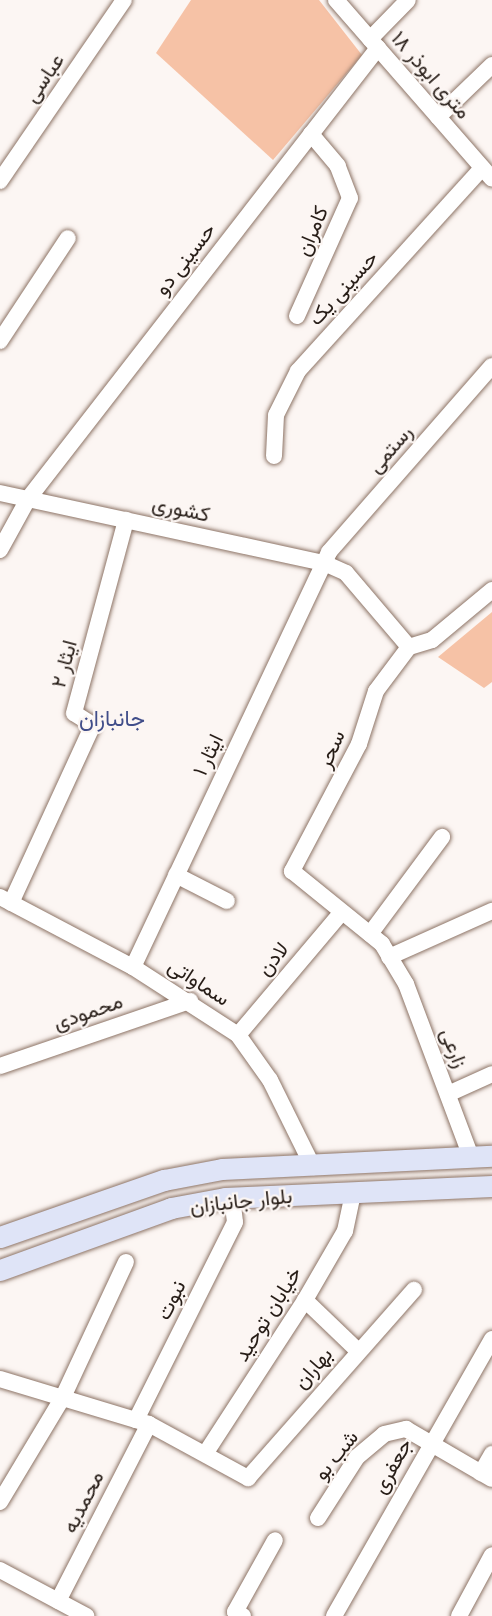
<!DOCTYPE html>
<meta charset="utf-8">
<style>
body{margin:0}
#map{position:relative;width:492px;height:1616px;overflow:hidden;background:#fcf6f3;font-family:Figtree,Vazirmatn,sans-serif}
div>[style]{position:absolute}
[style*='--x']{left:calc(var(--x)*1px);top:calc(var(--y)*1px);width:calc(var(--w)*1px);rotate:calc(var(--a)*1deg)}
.green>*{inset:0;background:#f6c2a6}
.roads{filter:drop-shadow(0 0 2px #8d7466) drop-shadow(0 0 2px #8d7466)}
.minor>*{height:16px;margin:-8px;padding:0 8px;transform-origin:8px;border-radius:8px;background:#fff}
.major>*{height:21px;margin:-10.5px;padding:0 10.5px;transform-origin:10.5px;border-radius:10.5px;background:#dfe4f7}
span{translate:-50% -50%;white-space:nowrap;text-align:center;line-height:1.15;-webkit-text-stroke:4.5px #fcf6f3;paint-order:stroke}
.street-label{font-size:21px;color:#271d17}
.neighbourhood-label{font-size:22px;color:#404d89}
</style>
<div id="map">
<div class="green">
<div style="clip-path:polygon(191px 0,319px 0,362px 55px,273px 160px,156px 53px)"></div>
<div style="clip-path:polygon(492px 612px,492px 682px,484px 688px,438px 657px)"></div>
</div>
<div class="roads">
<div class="minor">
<div style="--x:336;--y:0;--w:237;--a:48.9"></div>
<div style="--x:370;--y:39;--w:54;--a:-45.7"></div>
<div style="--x:438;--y:117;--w:75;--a:-43.9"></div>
<div style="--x:0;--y:181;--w:219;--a:-55.6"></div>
<div style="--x:297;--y:316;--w:129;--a:-65.8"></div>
<div style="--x:350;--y:198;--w:34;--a:-111"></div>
<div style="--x:338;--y:166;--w:42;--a:-130.2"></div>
<div style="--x:0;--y:341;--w:123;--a:-56.6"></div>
<div style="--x:274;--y:456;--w:41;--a:-87.2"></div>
<div style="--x:276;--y:415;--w:49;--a:-63.4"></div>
<div style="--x:298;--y:371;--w:274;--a:-47.8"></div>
<div style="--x:0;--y:493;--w:331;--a:12.2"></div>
<div style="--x:324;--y:563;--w:24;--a:24"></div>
<div style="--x:346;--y:573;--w:97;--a:49.6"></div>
<div style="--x:0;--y:550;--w:58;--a:-61.2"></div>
<div style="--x:28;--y:499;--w:571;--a:-52.19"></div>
<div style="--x:409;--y:647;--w:55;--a:126.9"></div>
<div style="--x:376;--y:691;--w:56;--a:107.8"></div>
<div style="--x:359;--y:744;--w:144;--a:117.8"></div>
<div style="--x:292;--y:871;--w:116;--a:39"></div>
<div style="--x:382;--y:944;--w:47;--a:59"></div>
<div style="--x:406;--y:984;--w:185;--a:69.4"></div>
<div style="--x:409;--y:647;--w:24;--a:-17"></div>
<div style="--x:432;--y:640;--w:78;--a:-39.8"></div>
<div style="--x:176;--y:875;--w:57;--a:27"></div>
<div style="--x:0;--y:897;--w:150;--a:27.8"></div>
<div style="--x:133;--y:967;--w:125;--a:32.9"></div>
<div style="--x:238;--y:1035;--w:55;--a:54.6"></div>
<div style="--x:270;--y:1080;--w:97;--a:63.7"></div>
<div style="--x:11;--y:903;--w:196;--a:-65.3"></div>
<div style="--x:93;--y:725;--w:22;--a:-148"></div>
<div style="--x:74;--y:713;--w:200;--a:-74.9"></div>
<div style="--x:370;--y:934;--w:121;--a:-53.4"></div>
<div style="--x:389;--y:957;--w:113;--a:-24.1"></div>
<div style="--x:133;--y:967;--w:459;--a:-64.7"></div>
<div style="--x:329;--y:552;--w:247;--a:-48.8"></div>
<div style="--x:238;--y:1035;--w:161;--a:-49.8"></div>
<div style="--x:0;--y:1066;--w:201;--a:-18.9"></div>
<div style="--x:448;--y:1094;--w:48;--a:-24.4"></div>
<div style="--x:305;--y:1300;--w:74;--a:43.9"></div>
<div style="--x:0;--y:1379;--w:156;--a:16.8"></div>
<div style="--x:149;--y:1424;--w:113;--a:28.6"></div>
<div style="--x:248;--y:1478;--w:251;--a:-48.6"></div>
<div style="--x:136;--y:1420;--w:221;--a:-63.4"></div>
<div style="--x:235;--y:1222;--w:24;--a:-97"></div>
<div style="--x:207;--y:1451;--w:180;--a:-57"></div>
<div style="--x:305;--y:1300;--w:80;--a:-59.9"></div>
<div style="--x:345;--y:1231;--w:38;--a:-78"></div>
<div style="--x:481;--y:1473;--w:22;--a:-60"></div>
<div style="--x:0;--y:1502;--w:122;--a:-59"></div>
<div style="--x:63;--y:1397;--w:149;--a:-65"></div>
<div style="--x:318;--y:1518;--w:72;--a:-57.4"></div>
<div style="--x:357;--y:1457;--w:35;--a:-40"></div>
<div style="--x:384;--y:1434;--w:23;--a:-13"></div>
<div style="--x:406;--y:1429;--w:99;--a:30.2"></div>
<div style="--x:0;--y:1570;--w:98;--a:28.1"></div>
<div style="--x:58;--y:1601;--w:199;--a:-62.8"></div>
<div style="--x:243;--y:1616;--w:9;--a:-153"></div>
<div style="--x:235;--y:1612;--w:82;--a:-60.9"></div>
<div style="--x:334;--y:1616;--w:319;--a:-60.3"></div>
<div style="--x:459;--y:1616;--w:69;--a:-61.6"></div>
</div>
<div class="major">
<div style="--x:0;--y:1237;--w:174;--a:-19.2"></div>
<div style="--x:164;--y:1180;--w:59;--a:-10.7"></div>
<div style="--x:222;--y:1169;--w:270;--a:-2.8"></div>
<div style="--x:0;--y:1270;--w:182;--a:-19.9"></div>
<div style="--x:171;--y:1208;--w:55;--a:-10.5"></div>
<div style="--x:225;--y:1198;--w:267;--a:-2.6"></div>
</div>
</div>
<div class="street-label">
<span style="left:431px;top:75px;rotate:49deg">۱۸ متری ابوذر</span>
<span style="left:44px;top:78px;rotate:-56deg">عباسی</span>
<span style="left:312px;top:231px;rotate:-67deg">کامران</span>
<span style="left:185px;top:259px;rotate:-52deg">حسینی دو</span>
<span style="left:343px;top:288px;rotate:-48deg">حسینی یک</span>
<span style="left:390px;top:449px;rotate:-49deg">رستمی</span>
<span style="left:181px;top:509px;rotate:12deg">کشوری</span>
<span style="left:64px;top:664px;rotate:-75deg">ایثار ۲</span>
<span style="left:331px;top:749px;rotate:-66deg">سحر</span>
<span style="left:208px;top:755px;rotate:-65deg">ایثار ۱</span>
<span style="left:273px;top:959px;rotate:-50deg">لادن</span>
<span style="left:199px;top:982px;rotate:33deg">سماواتی</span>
<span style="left:88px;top:1012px;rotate:-19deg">محمودی</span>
<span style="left:454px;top:1048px;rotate:69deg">زارعی</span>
<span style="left:241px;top:1201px;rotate:-6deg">بلوار جانبازان</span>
<span style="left:171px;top:1300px;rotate:-64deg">نبوت</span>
<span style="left:268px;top:1314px;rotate:-58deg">خیابان توحید</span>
<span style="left:313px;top:1368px;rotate:-49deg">بهاران</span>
<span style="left:336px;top:1455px;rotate:-51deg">شب بو</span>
<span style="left:392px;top:1466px;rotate:-61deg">جعفری</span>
<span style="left:83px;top:1502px;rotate:-63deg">محمدیه</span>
</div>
<div class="neighbourhood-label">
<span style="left:112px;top:719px">جانبازان</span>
</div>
</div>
